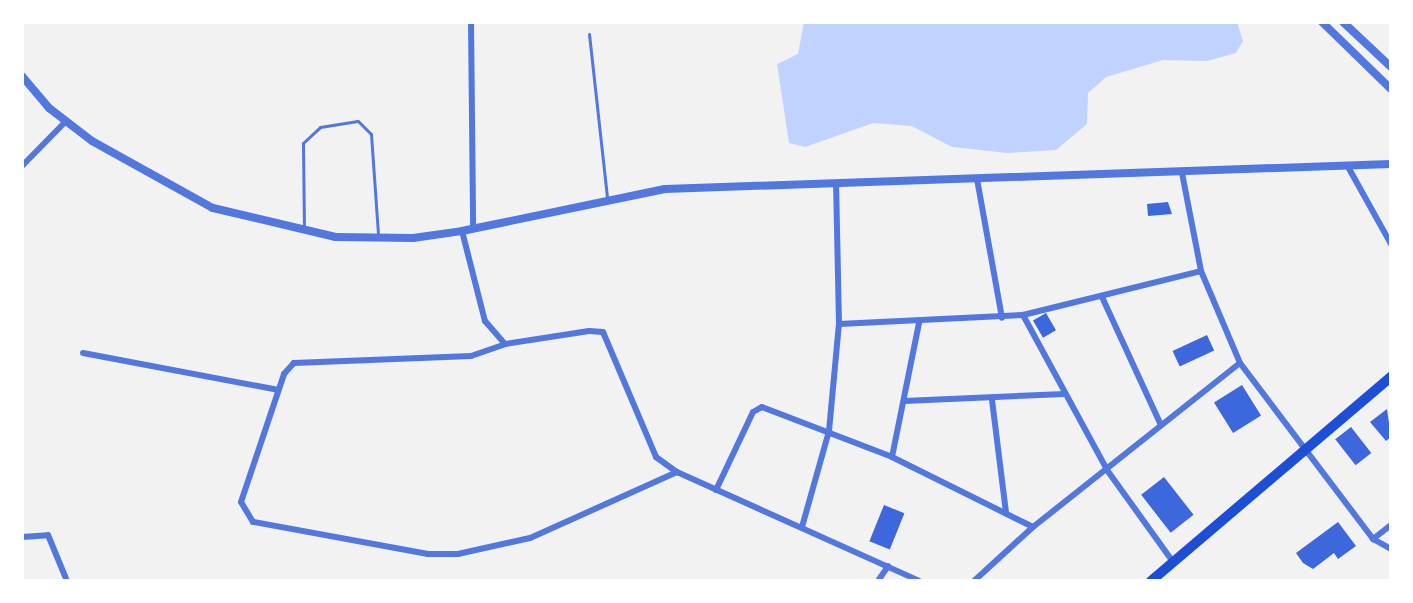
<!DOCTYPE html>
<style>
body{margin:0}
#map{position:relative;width:1413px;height:603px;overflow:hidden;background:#f2f2f2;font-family:"Exo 2",sans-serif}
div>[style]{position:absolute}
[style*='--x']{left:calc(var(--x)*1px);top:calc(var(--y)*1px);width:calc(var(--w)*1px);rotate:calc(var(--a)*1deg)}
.water>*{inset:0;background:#bfd3fe}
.building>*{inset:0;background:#3d67dc;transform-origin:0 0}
.service>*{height:3px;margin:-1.5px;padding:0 1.5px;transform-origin:1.5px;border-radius:1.5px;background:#5277de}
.minor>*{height:6px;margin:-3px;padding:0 3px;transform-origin:3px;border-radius:3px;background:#5277de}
.tertiary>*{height:8px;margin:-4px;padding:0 4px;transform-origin:4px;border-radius:4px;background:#5277de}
.primary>*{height:10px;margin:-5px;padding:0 5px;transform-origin:5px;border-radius:5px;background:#1d4ed8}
span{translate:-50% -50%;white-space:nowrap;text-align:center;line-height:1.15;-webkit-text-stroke:6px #fff;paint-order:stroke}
.frame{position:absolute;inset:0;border:24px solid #fff;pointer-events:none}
</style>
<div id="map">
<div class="water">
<div style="clip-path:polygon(804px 22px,1237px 22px,1243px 41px,1236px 53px,1207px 61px,1163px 60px,1106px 77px,1088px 93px,1087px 124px,1056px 150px,1008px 153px,952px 147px,912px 126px,873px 123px,805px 147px,789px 143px,777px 64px,798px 54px)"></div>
</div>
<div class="building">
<div style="clip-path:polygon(1168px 202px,1172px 214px,1148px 216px,1147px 204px)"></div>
<div style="left:1046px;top:313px;width:20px;height:15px;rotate:60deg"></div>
<div style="left:1207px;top:335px;width:17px;height:38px;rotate:65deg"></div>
<div style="left:1242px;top:385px;width:36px;height:33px;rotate:58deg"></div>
<div style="clip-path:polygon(1387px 409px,1391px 437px,1386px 441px,1370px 422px)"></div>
<div style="left:1351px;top:427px;width:33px;height:20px;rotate:52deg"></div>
<div style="left:1164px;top:477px;width:48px;height:29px;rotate:52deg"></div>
<div style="left:884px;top:505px;width:22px;height:39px;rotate:22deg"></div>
<div style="clip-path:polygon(1338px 522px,1356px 546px,1338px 559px,1334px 553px,1313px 569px,1303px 563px,1296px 553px)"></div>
</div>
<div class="service">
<div style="--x:589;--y:34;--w:164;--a:83.7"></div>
<div style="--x:304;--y:228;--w:85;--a:-90.7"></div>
<div style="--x:303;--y:143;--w:23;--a:-43"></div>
<div style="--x:320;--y:127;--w:38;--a:-9"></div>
<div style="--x:358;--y:121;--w:18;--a:45"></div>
<div style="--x:371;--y:134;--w:101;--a:86"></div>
</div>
<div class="minor">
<div style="--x:471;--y:22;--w:207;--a:89.4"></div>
<div style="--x:1347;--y:165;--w:90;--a:60.9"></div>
<div style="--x:22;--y:166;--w:63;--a:-45.6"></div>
<div style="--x:1182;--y:173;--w:100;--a:79"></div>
<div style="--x:1201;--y:271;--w:100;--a:67"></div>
<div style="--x:1240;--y:363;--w:221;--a:52.9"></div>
<div style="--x:1373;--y:539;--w:21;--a:29"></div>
<div style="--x:977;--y:179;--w:141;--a:79.8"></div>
<div style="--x:462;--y:231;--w:93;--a:75.7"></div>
<div style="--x:485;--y:321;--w:30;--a:49"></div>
<div style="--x:1102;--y:297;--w:141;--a:65.3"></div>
<div style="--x:1023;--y:315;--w:176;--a:61.5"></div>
<div style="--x:1107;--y:470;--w:113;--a:54.3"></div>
<div style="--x:839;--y:324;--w:184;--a:-2.8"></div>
<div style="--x:1023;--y:315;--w:183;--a:-13.9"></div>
<div style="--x:83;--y:353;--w:198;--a:10.7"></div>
<div style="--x:992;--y:400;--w:113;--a:82.9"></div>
<div style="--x:904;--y:401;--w:161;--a:-2.5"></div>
<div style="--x:892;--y:457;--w:137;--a:-78.6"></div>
<div style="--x:677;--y:472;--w:161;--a:155.8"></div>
<div style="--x:530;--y:538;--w:74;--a:167.5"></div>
<div style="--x:458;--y:554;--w:30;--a:180"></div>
<div style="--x:428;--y:554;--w:178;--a:-169.6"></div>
<div style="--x:253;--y:522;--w:23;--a:-121"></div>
<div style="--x:241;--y:502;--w:135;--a:-71.4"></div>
<div style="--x:284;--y:374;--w:15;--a:-48"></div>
<div style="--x:294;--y:363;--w:177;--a:-2.3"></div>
<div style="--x:471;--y:356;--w:36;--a:-19"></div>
<div style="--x:505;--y:344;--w:85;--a:-8.8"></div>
<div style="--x:589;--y:331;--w:14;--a:4"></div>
<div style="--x:603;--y:332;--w:136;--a:67"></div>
<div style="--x:656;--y:457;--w:26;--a:36"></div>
<div style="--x:677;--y:472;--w:265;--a:24.2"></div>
<div style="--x:716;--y:490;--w:86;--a:-64.6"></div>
<div style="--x:753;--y:412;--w:10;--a:-29"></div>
<div style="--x:762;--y:407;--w:139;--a:21"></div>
<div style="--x:892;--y:457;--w:157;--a:26.4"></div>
<div style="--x:802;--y:527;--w:100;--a:-74.3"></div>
<div style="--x:829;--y:431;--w:107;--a:-84.7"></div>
<div style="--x:839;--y:324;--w:140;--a:-91.2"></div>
<div style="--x:22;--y:537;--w:26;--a:-4"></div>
<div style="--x:48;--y:535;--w:50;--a:67.6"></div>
<div style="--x:1373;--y:539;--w:23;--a:-38"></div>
<div style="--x:878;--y:581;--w:18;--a:-56"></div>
<div style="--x:974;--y:581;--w:80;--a:-42.5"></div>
<div style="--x:1033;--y:527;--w:264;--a:-38.4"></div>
</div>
<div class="tertiary">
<div style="--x:1322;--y:22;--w:96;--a:44.2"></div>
<div style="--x:1343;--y:22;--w:66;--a:43.2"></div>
<div style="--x:22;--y:76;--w:42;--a:49.8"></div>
<div style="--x:49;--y:108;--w:54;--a:37.5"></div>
<div style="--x:92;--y:141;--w:138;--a:29"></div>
<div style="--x:213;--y:208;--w:126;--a:13.3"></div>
<div style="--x:336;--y:237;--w:77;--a:0.7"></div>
<div style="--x:413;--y:238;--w:49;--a:-8.1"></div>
<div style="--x:462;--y:231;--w:207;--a:-11.7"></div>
<div style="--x:665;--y:189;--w:726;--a:-1.97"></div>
</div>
<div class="primary">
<div style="--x:1151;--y:581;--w:315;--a:-40.4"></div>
</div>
<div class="frame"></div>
</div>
